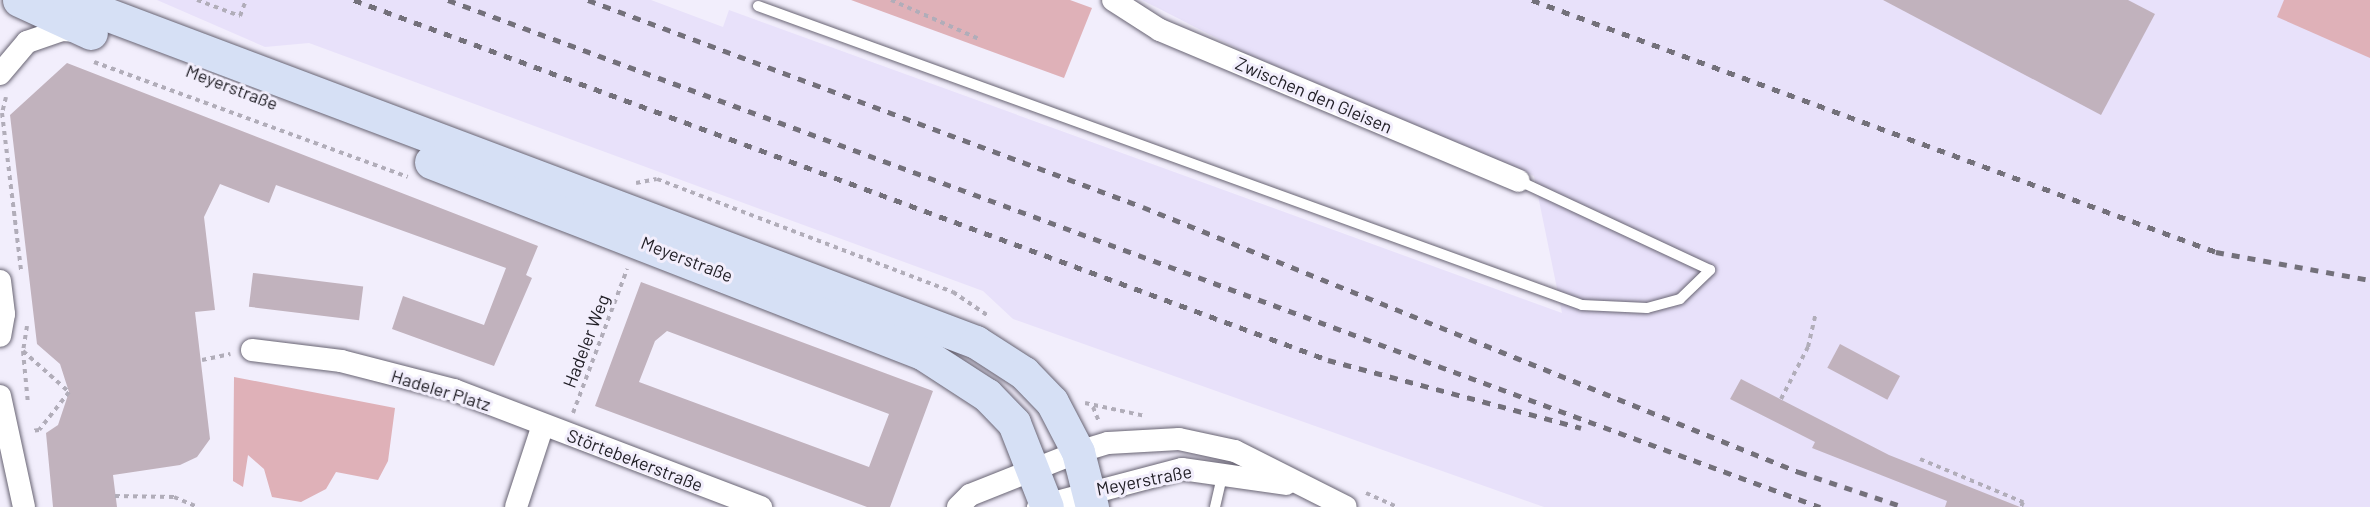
<!DOCTYPE html>
<meta charset="utf-8">
<style>
body{margin:0}
#map{position:relative;width:2370px;height:507px;overflow:hidden;background:#f2eefc;font-family:Barlow,sans-serif}
div>[style]{position:absolute}
[style*='--x']{left:calc(var(--x)*1px);top:calc(var(--y)*1px);width:calc(var(--w)*1px);rotate:calc(var(--a)*1deg)}
.built>*{inset:0;background:#e8e1fa}
.green>*{inset:0;background:#dfb1b8}
.building>*{inset:0;background:#c1b2bd;transform-origin:0 0}
.path>*{height:4px;margin-top:-2px;transform-origin:0;background:repeating-linear-gradient(90deg,#b1adb9 0 4.5px,transparent 0 9px)}
.roads{filter:drop-shadow(0 0 2px #686473) drop-shadow(0 0 2px #686473)}
.lane>*{height:10px;margin:-5px;padding:0 5px;transform-origin:5px;border-radius:5px;background:#fff}
.street>*{height:22px;margin:-11px;padding:0 11px;transform-origin:11px;border-radius:11px;background:#fff}
.primary>*{height:33px;margin:-16.5px;padding:0 16.5px;transform-origin:16.5px;border-radius:16.5px;background:#d6e0f5}
.rail>*{height:4.5px;margin-top:-2.25px;transform-origin:0;background:repeating-linear-gradient(90deg,#73707a 0 8px,transparent 0 16px)}
span{translate:-50% -50%;white-space:nowrap;text-align:center;line-height:1.15;-webkit-text-stroke:6px #f2eefc;paint-order:stroke}
.street-label{font-size:18px;color:#1f1d24}
</style>
<div id="map">
<div class="built">
<div style="clip-path:polygon(157px 0,651px 0,723px 27px,729px 10px,1562px 313px,1534px 176px,1248px 54px,1142px 0,2370px 0,2370px 507px,1544px 507px,1013px 319px,983px 291px,309px 43px,265px 47px)"></div>
</div>
<div class="green">
<div style="clip-path:polygon(851px 0,1070px 0,1092px 8px,1064px 78px)"></div>
<div style="clip-path:polygon(2284px 0,2370px 0,2370px 58px,2277px 17px)"></div>
<div style="clip-path:polygon(234px 377px,395px 408px,388px 461px,378px 480px,336px 472px,326px 489px,301px 502px,272px 497px,264px 469px,248px 455px,243px 487px,233px 481px)"></div>
</div>
<div class="building">
<div style="clip-path:polygon(1883px 0,2128px 0,2155px 14px,2101px 115px)"></div>
<div style="clip-path:polygon(67px 63px,538px 246px,526px 275px,532px 278px,494px 366px,392px 329px,403px 296px,484px 325px,506px 268px,276px 185px,269px 203px,220px 184px,204px 217px,215px 310px,195px 312px,210px 439px,197px 457px,180px 465px,113px 475px,117px 507px,53px 507px,46px 433px,58px 425px,69px 392px,60px 364px,37px 344px,10px 115px)"></div>
<div style="left:253px;top:273px;width:111px;height:34px;rotate:7deg"></div>
<div style="clip-path:polygon(evenodd,641px 282px,933px 391px,890px 507px,867px 507px,595px 406px,641px 282px,667px 331px,889px 414px,869px 467px,639px 382px,655px 341px,667px 331px)"></div>
<div style="left:1840px;top:344px;width:68px;height:27px;rotate:28deg"></div>
<div style="clip-path:polygon(1741px 379px,1889px 455px,2020px 507px,1945px 507px,1947px 501px,1812px 448px,1815px 442px,1730px 399px)"></div>
</div>
<div class="path">
<div style="--x:197;--y:0;--w:46;--a:20.4"></div>
<div style="--x:240;--y:16;--w:17;--a:-69"></div>
<div style="--x:891;--y:0;--w:96;--a:23.9"></div>
<div style="--x:94;--y:62;--w:334;--a:20.1"></div>
<div style="--x:6;--y:97;--w:16;--a:104"></div>
<div style="--x:2;--y:113;--w:159;--a:83.1"></div>
<div style="--x:636;--y:183;--w:21;--a:-11"></div>
<div style="--x:657;--y:179;--w:317;--a:20.9"></div>
<div style="--x:953;--y:292;--w:41;--a:34.1"></div>
<div style="--x:27;--y:326;--w:25;--a:99"></div>
<div style="--x:23;--y:351;--w:53;--a:84.6"></div>
<div style="--x:23;--y:351;--w:62;--a:41.7"></div>
<div style="--x:69;--y:392;--w:48;--a:128.3"></div>
<div style="--x:39;--y:430;--w:8;--a:173"></div>
<div style="--x:202;--y:360;--w:29;--a:-12"></div>
<div style="--x:1781;--y:399;--w:59;--a:-62.6"></div>
<div style="--x:1808;--y:347;--w:35;--a:-77"></div>
<div style="--x:1085;--y:403;--w:61;--a:12.2"></div>
<div style="--x:1093;--y:407;--w:16;--a:68"></div>
<div style="--x:573;--y:413;--w:154;--a:-69.4"></div>
<div style="--x:1920;--y:459;--w:112;--a:22.7"></div>
<div style="--x:2023;--y:502;--w:5;--a:112"></div>
<div style="--x:1366;--y:493;--w:35;--a:24"></div>
<div style="--x:115;--y:496;--w:59;--a:1"></div>
<div style="--x:174;--y:497;--w:26;--a:23"></div>
</div>
<div class="roads">
<div class="lane">
<div style="--x:758;--y:6;--w:877;--a:19.94"></div>
<div style="--x:1582;--y:305;--w:65;--a:2.6"></div>
<div style="--x:1647;--y:308;--w:34;--a:-15"></div>
<div style="--x:1680;--y:299;--w:42;--a:-44"></div>
<div style="--x:1710;--y:270;--w:211;--a:-155"></div>
<div style="--x:1215;--y:507;--w:36;--a:-77"></div>
</div>
<div class="street">
<div style="--x:1113;--y:0;--w:56;--a:32.6"></div>
<div style="--x:1160;--y:30;--w:389;--a:22.8"></div>
<div style="--x:0;--y:74;--w:42;--a:-49.8"></div>
<div style="--x:27;--y:42;--w:36;--a:-19"></div>
<div style="--x:61;--y:30;--w:19;--a:3"></div>
<div style="--x:0;--y:281;--w:33;--a:83"></div>
<div style="--x:4;--y:314;--w:22;--a:100"></div>
<div style="--x:252;--y:350;--w:90;--a:7"></div>
<div style="--x:341;--y:361;--w:117;--a:14.4"></div>
<div style="--x:454;--y:390;--w:329;--a:20.9"></div>
<div style="--x:0;--y:396;--w:114;--a:77.8"></div>
<div style="--x:516;--y:507;--w:86;--a:-71.8"></div>
<div style="--x:958;--y:507;--w:17;--a:-45"></div>
<div style="--x:970;--y:495;--w:116;--a:-21.7"></div>
<div style="--x:1078;--y:452;--w:31;--a:-17"></div>
<div style="--x:1108;--y:443;--w:71;--a:-3.2"></div>
<div style="--x:1179;--y:439;--w:57;--a:12.1"></div>
<div style="--x:1235;--y:451;--w:124;--a:26.8"></div>
<div style="--x:1038;--y:507;--w:149;--a:-14.8"></div>
<div style="--x:1182;--y:469;--w:105;--a:8.2"></div>
</div>
<div class="primary">
<div style="--x:19;--y:0;--w:79;--a:24.6"></div>
<div style="--x:69;--y:0;--w:969;--a:20.66"></div>
<div style="--x:976;--y:342;--w:57;--a:32.9"></div>
<div style="--x:1024;--y:373;--w:40;--a:46"></div>
<div style="--x:1052;--y:402;--w:56;--a:62.5"></div>
<div style="--x:1078;--y:452;--w:57;--a:75.7"></div>
<div style="--x:431;--y:162;--w:527;--a:21.26"></div>
<div style="--x:922;--y:353;--w:77;--a:32.9"></div>
<div style="--x:987;--y:395;--w:39;--a:46"></div>
<div style="--x:1014;--y:423;--w:90;--a:68.6"></div>
</div>
</div>
<div class="rail">
<div style="--x:354;--y:0;--w:1038;--a:20.28"></div>
<div style="--x:1328;--y:360;--w:262;--a:15"></div>
<div style="--x:448;--y:0;--w:1463;--a:20.28"></div>
<div style="--x:588;--y:0;--w:592;--a:20.45"></div>
<div style="--x:1143;--y:207;--w:708;--a:22"></div>
<div style="--x:1799;--y:472;--w:111;--a:18.4"></div>
<div style="--x:1532;--y:0;--w:729;--a:20.22"></div>
<div style="--x:2216;--y:252;--w:157;--a:10.3"></div>
</div>
<div class="street-label">
<span style="left:232px;top:87px;rotate:21deg">Meyerstraße</span>
<span style="left:1314px;top:95px;rotate:23deg">Zwischen den Gleisen</span>
<span style="left:687px;top:259px;rotate:21deg">Meyerstraße</span>
<span style="left:586px;top:341px;rotate:-69deg">Hadeler Weg</span>
<span style="left:441px;top:390px;rotate:17deg">Hadeler Platz</span>
<span style="left:635px;top:460px;rotate:21deg">Störtebekerstraße</span>
<span style="left:1144px;top:480px;rotate:-11deg">Meyerstraße</span>
</div>
</div>
